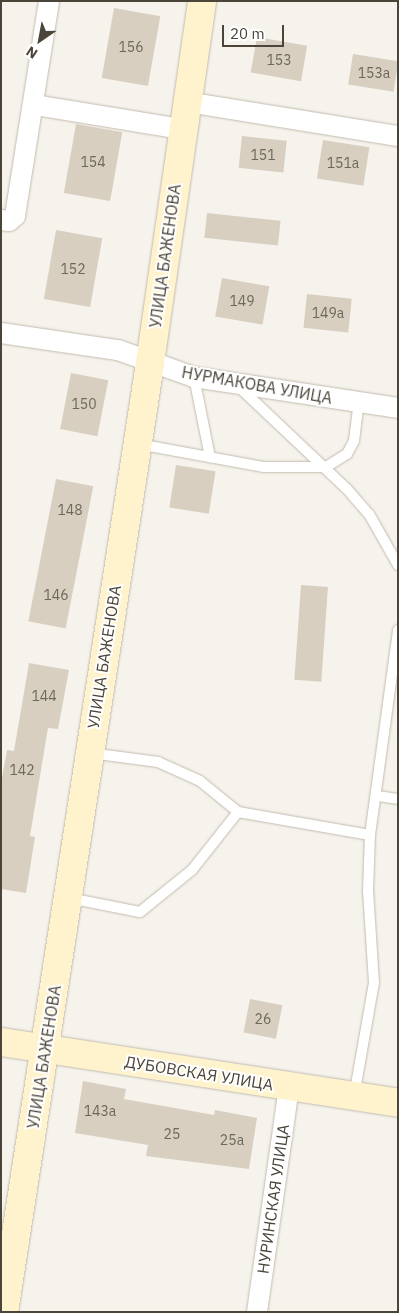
<!DOCTYPE html>
<meta charset="utf-8">
<style>
body{margin:0}
#map{position:relative;width:399px;height:1313px;overflow:hidden;background:#f6f3ec;font-family:"IBM Plex Sans",sans-serif}
div>[style]{position:absolute}
[style*='--x']{left:calc(var(--x)*1px);top:calc(var(--y)*1px);width:calc(var(--w)*1px);rotate:calc(var(--a)*1deg)}
.building>*{inset:0;background:#d8cfc1;transform-origin:0 0}
.roads{filter:drop-shadow(0 0 1px #c2bbae) drop-shadow(0 0 1px #c2bbae)}
.lane>*{height:10px;margin:-5px;padding:0 5px;transform-origin:5px;border-radius:5px;background:#fff}
.street>*{height:20px;margin:-10px;padding:0 10px;transform-origin:10px;border-radius:10px;background:#fff}
.secondary>*{height:28px;margin:-14px;padding:0 14px;transform-origin:14px;border-radius:14px;background:#fff3cd}
span{translate:-50% -50%;white-space:nowrap;text-align:center;line-height:1.15;-webkit-text-stroke:4px #fff;paint-order:stroke}
.number-label{font-size:14px;color:#6e675b}
.number-label span{-webkit-text-stroke-width:0}
.street-label{font-size:16px;color:#4b4439}
.frame{position:absolute;inset:0;border:2px solid #4b4439;pointer-events:none}
.north{position:absolute;left:15px;top:15px;width:50px;height:50px;-webkit-text-stroke:4px #fff;paint-order:stroke;rotate:213deg;font-size:14px;font-weight:700;line-height:20px;text-align:center;color:#4b4439}
.north::after{content:'';display:block;margin:auto;width:18px;height:22px;background:#4b4439;clip-path:polygon(50% 0,100% 100%,50% 72%,0 100%)}
.scale{position:absolute;left:222px;top:25px;width:62px;height:22px;box-sizing:border-box;border:2px solid #4b4439;border-top:0;padding-left:6px;font-size:15px;line-height:18px;white-space:nowrap;color:#4b4439;-webkit-text-stroke:4px #fff;paint-order:stroke}
</style>
<div id="map">
<div class="building">
<div style="left:114px;top:8px;width:47px;height:71px;rotate:10deg"></div>
<div style="left:257px;top:37px;width:51px;height:36px;rotate:10deg"></div>
<div style="left:353px;top:54px;width:46px;height:31px;rotate:9deg"></div>
<div style="left:76px;top:124px;width:47px;height:70px;rotate:10deg"></div>
<div style="left:242px;top:136px;width:45px;height:32px;rotate:6deg"></div>
<div style="left:323px;top:140px;width:47px;height:39px;rotate:9deg"></div>
<div style="left:207px;top:213px;width:74px;height:25px;rotate:6deg"></div>
<div style="left:56px;top:230px;width:47px;height:70px;rotate:10deg"></div>
<div style="left:222px;top:278px;width:48px;height:39px;rotate:10deg"></div>
<div style="left:307px;top:294px;width:45px;height:34px;rotate:6deg"></div>
<div style="left:71px;top:373px;width:38px;height:57px;rotate:11deg"></div>
<div style="left:176px;top:465px;width:40px;height:43px;rotate:9deg"></div>
<div style="left:56px;top:479px;width:38px;height:145px;rotate:11deg"></div>
<div style="left:301px;top:585px;width:27px;height:95px;rotate:4deg"></div>
<div style="clip-path:polygon(29px 663px,69px 670px,58px 729px,48px 728px,30px 836px,35px 837px,26px 893px,1px 889px,1px 784px,7px 750px,14px 751px)"></div>
<div style="left:250px;top:999px;width:33px;height:34px;rotate:11deg"></div>
<div style="clip-path:polygon(83px 1081px,126px 1089px,124px 1099px,214px 1115px,215px 1110px,257px 1118px,249px 1169px,146px 1156px,148px 1145px,75px 1133px)"></div>
</div>
<div class="roads">
<div class="lane">
<div style="--x:194;--y:377;--w:82;--a:78.7"></div>
<div style="--x:238;--y:386;--w:150;--a:43.4"></div>
<div style="--x:347;--y:489;--w:33;--a:49"></div>
<div style="--x:369;--y:514;--w:59;--a:60.4"></div>
<div style="--x:138;--y:444;--w:127;--a:10.4"></div>
<div style="--x:263;--y:467;--w:63;--a:0"></div>
<div style="--x:326;--y:467;--w:25;--a:-32"></div>
<div style="--x:347;--y:454;--w:15;--a:-62"></div>
<div style="--x:354;--y:441;--w:38;--a:-83"></div>
<div style="--x:90;--y:753;--w:69;--a:7.5"></div>
<div style="--x:158;--y:762;--w:46;--a:24.3"></div>
<div style="--x:200;--y:781;--w:49;--a:39.2"></div>
<div style="--x:377;--y:796;--w:21;--a:8"></div>
<div style="--x:69;--y:898;--w:72;--a:11.2"></div>
<div style="--x:140;--y:912;--w:67;--a:-38.9"></div>
<div style="--x:192;--y:870;--w:74;--a:-51.6"></div>
<div style="--x:238;--y:812;--w:134;--a:9.9"></div>
<div style="--x:354;--y:1096;--w:115;--a:-80"></div>
<div style="--x:374;--y:983;--w:92;--a:-93.7"></div>
<div style="--x:368;--y:891;--w:56;--a:-88"></div>
<div style="--x:370;--y:835;--w:207;--a:-82.2"></div>
</div>
<div class="street">
<div style="--x:187;--y:102;--w:214;--a:9.2"></div>
<div style="--x:35;--y:105;--w:149;--a:9.3"></div>
<div style="--x:1;--y:220;--w:8;--a:7"></div>
<div style="--x:9;--y:221;--w:8;--a:-40"></div>
<div style="--x:15;--y:216;--w:218;--a:-81"></div>
<div style="--x:1;--y:333;--w:118;--a:8.3"></div>
<div style="--x:118;--y:350;--w:81;--a:19.6"></div>
<div style="--x:194;--y:377;--w:206;--a:8.6"></div>
<div style="--x:257;--y:1312;--w:227;--a:-81.9"></div>
</div>
<div class="secondary">
<div style="--x:1;--y:1042;--w:402;--a:8.7"></div>
<div style="--x:4;--y:1312;--w:960;--a:-81.25"></div>
<div style="--x:150;--y:363;--w:366;--a:-81.8"></div>
</div>
</div>
<div class="number-label">
<span style="left:131px;top:47px">156</span>
<span style="left:279px;top:60px">153</span>
<span style="left:374px;top:73px">153а</span>
<span style="left:263px;top:155px">151</span>
<span style="left:93px;top:162px">154</span>
<span style="left:343px;top:163px">151а</span>
<span style="left:73px;top:269px">152</span>
<span style="left:242px;top:301px">149</span>
<span style="left:328px;top:313px">149а</span>
<span style="left:84px;top:404px">150</span>
<span style="left:70px;top:510px">148</span>
<span style="left:56px;top:595px">146</span>
<span style="left:44px;top:696px">144</span>
<span style="left:22px;top:770px">142</span>
<span style="left:263px;top:1019px">26</span>
<span style="left:100px;top:1111px">143а</span>
<span style="left:172px;top:1134px">25</span>
<span style="left:232px;top:1140px">25а</span>
</div>
<div class="street-label">
<span style="left:165px;top:256px;rotate:-82deg">УЛИЦА БАЖЕНОВА</span>
<span style="left:257px;top:385px;rotate:10deg">НУРМАКОВА УЛИЦА</span>
<span style="left:104px;top:657px;rotate:-81deg">УЛИЦА БАЖЕНОВА</span>
<span style="left:44px;top:1057px;rotate:-81deg">УЛИЦА БАЖЕНОВА</span>
<span style="left:199px;top:1073px;rotate:9deg">ДУБОВСКАЯ УЛИЦА</span>
<span style="left:273px;top:1199px;rotate:-82deg">НУРИНСКАЯ УЛИЦА</span>
</div>
<div class="frame"></div>
<div class="north">N</div>
<div class="scale">20 m</div>
</div>
